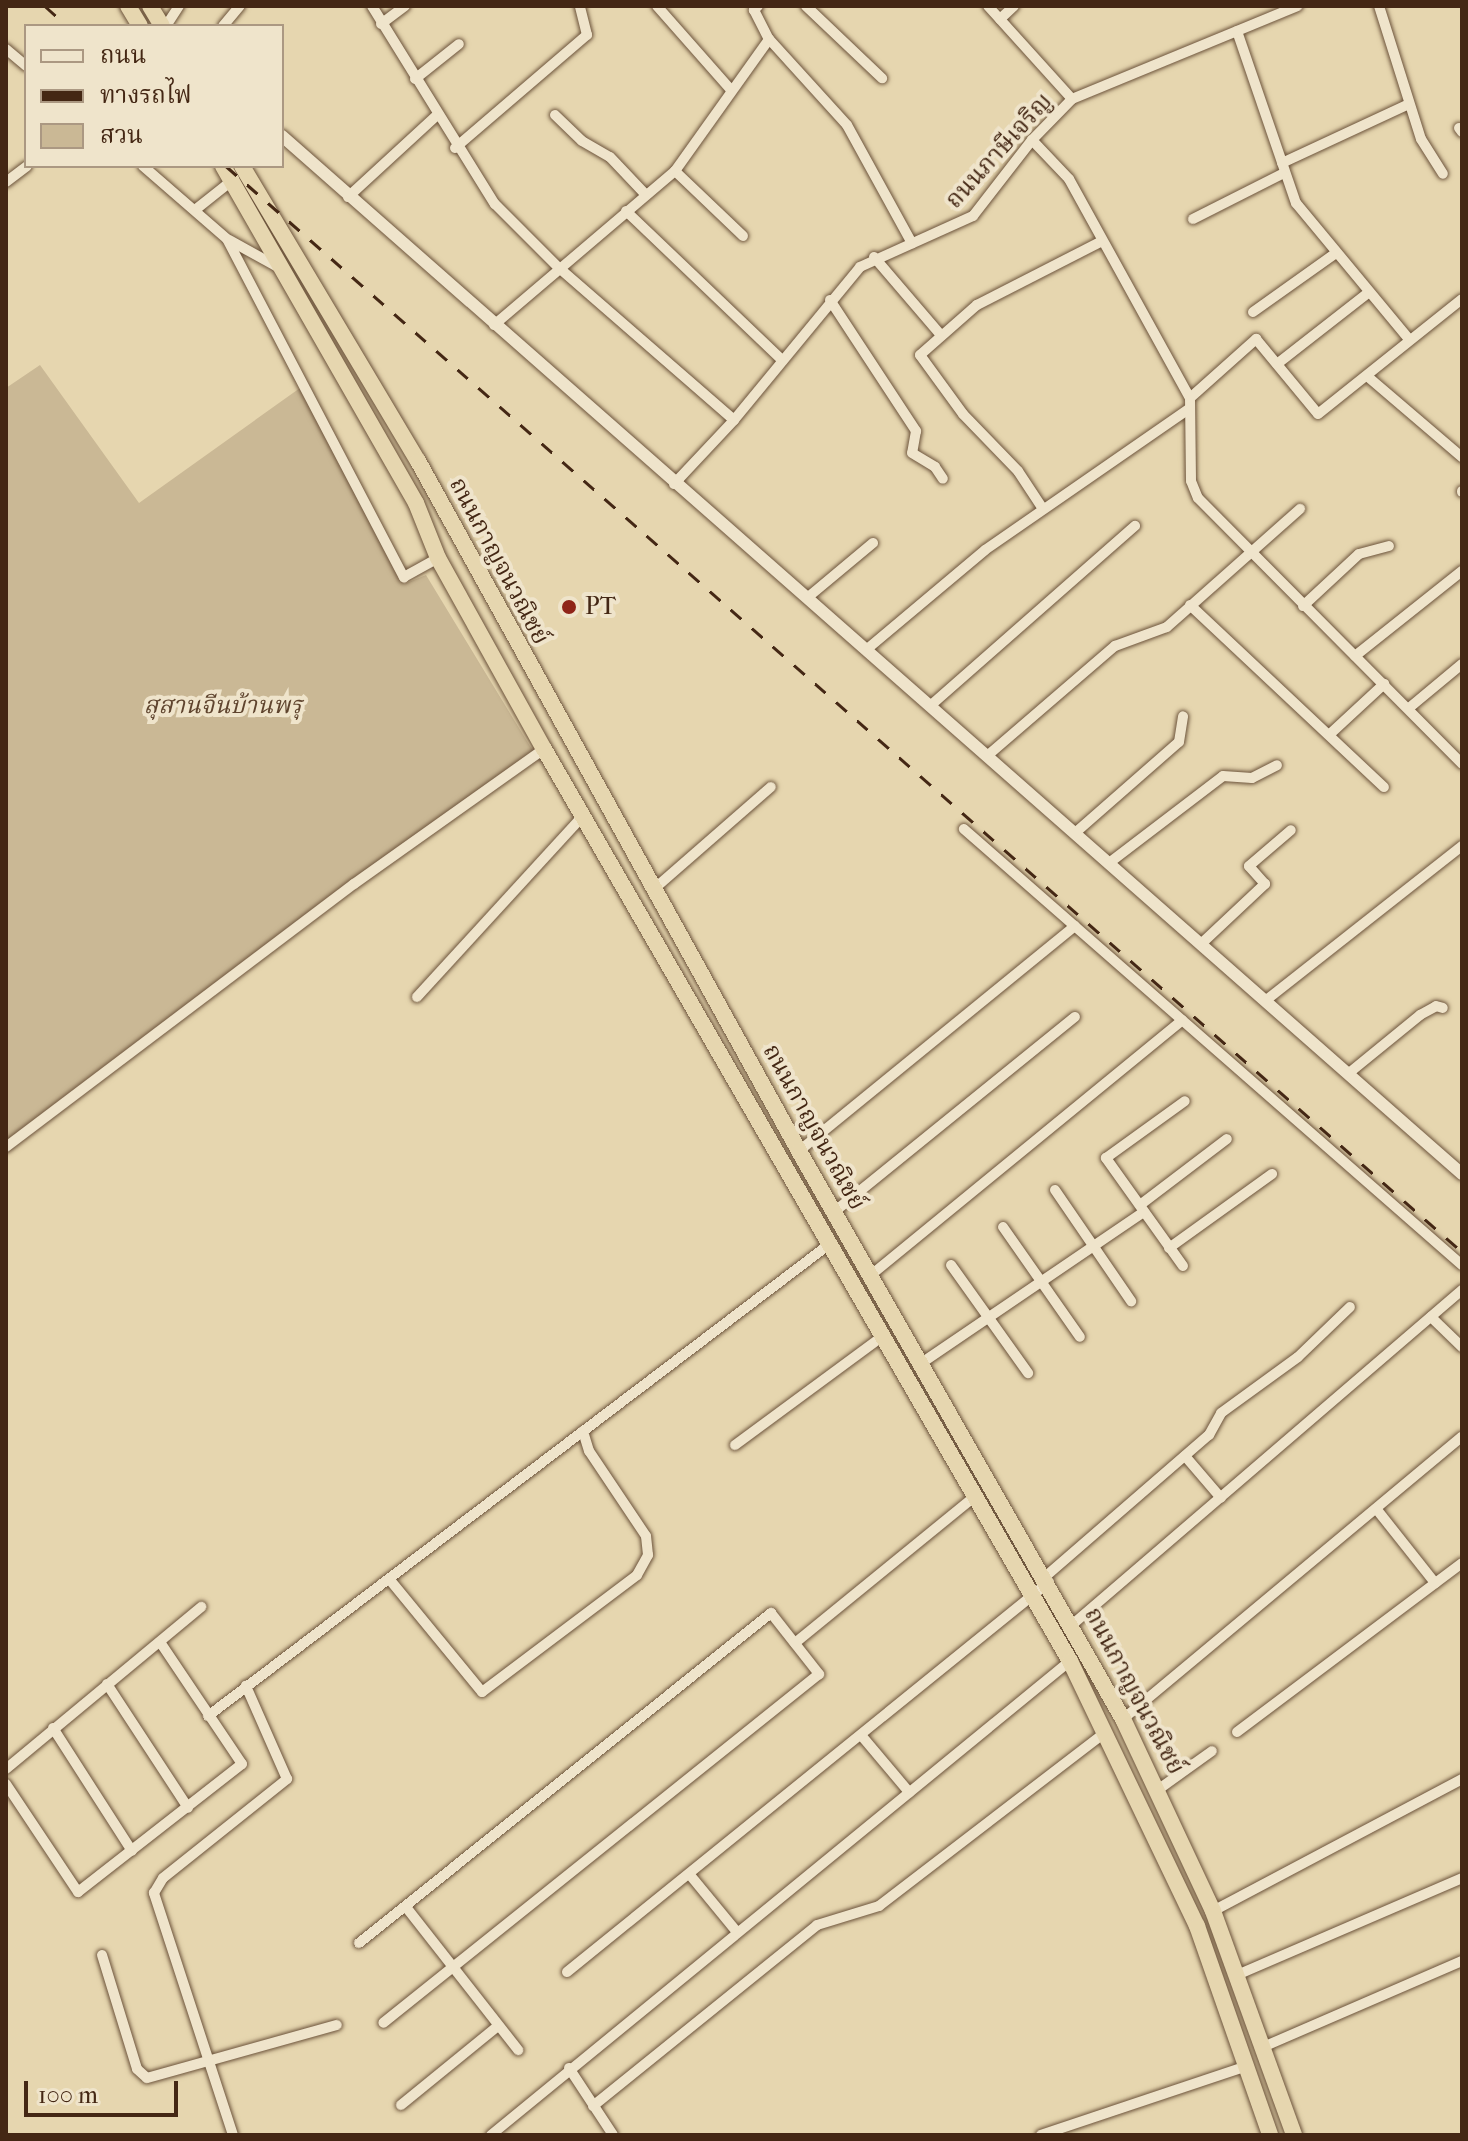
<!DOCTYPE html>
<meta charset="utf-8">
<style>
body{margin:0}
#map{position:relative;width:1468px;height:2141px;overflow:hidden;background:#e6d6af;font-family:"IM FELL French Canon","Noto Serif Thai",serif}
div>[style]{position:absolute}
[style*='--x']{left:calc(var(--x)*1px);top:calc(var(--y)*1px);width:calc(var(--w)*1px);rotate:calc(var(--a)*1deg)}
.green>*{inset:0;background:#cab895}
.roads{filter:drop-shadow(0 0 2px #6c533b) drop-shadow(0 0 2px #6c533b)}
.minor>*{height:10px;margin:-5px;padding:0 5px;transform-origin:5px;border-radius:5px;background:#efe4cb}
.tertiary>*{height:12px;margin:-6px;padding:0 6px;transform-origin:6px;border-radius:6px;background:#efe4cb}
.trunk>*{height:16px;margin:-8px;padding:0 8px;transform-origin:8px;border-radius:8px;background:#e6d6af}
.rail>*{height:3px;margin-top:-1.5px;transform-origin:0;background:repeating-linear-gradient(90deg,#442714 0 14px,transparent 0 28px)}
.dots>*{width:22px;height:22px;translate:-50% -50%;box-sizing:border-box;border:4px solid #efe4cb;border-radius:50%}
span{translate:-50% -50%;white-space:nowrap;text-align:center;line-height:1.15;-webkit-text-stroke:8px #efe4cb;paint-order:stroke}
.street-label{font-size:24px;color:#442714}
.poi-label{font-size:24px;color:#442714}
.left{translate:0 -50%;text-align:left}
.park-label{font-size:24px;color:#5f442e;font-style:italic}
.frame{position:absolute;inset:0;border:8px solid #442714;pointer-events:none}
.legend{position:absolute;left:24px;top:24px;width:260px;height:144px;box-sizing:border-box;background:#efe4cb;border:2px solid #ab9882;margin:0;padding:10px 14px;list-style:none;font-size:24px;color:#442714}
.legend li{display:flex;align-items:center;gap:16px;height:40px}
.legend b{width:40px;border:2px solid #ab9882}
.scale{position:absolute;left:24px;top:2081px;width:154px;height:36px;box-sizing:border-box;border:4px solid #442714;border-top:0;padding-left:10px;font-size:24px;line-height:28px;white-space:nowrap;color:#442714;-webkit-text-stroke:6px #efe4cb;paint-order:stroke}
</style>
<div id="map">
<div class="green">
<div style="clip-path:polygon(40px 365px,139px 503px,300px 388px,404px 584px,426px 575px,533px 751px,6px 1142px,6px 388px)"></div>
</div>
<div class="roads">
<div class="minor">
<div style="--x:372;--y:6;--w:233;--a:58.2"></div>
<div style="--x:495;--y:204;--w:89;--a:45"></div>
<div style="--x:558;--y:267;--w:233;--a:41"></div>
<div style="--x:657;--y:6;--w:112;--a:48.6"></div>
<div style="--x:758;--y:6;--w:6;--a:135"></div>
<div style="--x:754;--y:10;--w:33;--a:63"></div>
<div style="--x:769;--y:39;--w:116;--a:47.8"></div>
<div style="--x:847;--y:125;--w:135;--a:61.2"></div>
<div style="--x:806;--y:6;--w:105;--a:43.5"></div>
<div style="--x:988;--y:6;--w:125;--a:47.9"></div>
<div style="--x:1379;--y:6;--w:139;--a:72.5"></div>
<div style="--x:1421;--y:139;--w:41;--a:57.8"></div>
<div style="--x:1000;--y:19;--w:19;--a:-43"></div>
<div style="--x:381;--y:24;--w:30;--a:-37"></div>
<div style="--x:166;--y:26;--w:24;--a:-57"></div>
<div style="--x:223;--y:26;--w:26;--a:-50"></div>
<div style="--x:1237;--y:31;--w:182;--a:71.1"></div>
<div style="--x:1296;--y:203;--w:177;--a:50.3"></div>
<div style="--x:6;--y:49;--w:26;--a:40"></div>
<div style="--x:415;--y:79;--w:56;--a:-38.5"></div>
<div style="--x:555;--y:115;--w:37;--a:44"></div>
<div style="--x:582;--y:141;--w:32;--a:30"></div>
<div style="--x:610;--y:157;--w:52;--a:46.5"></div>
<div style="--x:1459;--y:128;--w:5;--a:53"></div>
<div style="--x:1032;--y:140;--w:54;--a:46.5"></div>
<div style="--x:1069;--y:179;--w:250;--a:61.1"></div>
<div style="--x:1190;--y:398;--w:83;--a:89.3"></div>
<div style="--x:1191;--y:481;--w:18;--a:68"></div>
<div style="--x:1198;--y:498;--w:375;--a:45.2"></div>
<div style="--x:455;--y:148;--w:174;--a:-40.6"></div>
<div style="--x:587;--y:35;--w:30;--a:-104"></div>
<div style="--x:1282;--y:163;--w:140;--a:-24.9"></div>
<div style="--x:143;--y:166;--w:111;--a:41"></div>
<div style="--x:227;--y:239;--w:382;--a:62.4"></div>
<div style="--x:404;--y:577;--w:39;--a:-29"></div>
<div style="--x:675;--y:171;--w:94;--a:43.7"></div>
<div style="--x:6;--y:182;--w:26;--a:-37"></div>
<div style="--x:348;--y:197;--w:120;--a:-42.6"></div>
<div style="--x:195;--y:210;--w:50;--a:-38.5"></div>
<div style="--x:626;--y:211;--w:216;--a:43.7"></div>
<div style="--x:1193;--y:219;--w:100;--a:-26.8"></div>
<div style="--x:229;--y:240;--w:56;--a:28.9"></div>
<div style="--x:874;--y:257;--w:101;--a:49.4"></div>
<div style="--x:830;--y:300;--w:157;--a:56.7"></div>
<div style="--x:916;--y:431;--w:22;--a:100"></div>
<div style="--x:912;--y:453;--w:27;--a:31"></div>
<div style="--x:935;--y:467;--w:14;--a:56"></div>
<div style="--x:1253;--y:312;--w:102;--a:-35.4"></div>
<div style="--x:494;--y:325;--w:238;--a:-40.4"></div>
<div style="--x:675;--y:171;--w:162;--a:-54.5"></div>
<div style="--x:1277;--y:364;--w:117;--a:-38"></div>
<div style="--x:1367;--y:376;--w:125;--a:40.5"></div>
<div style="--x:1190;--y:398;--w:89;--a:-41.8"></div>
<div style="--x:1256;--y:339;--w:97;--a:50.4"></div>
<div style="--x:1318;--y:414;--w:184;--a:-38.6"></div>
<div style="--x:674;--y:484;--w:88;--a:-46.8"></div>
<div style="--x:734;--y:420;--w:198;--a:-50.5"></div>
<div style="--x:860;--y:267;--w:124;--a:-24.3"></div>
<div style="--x:973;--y:216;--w:96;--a:-52.2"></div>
<div style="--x:1032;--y:140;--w:57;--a:-45.7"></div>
<div style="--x:1072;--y:99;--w:244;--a:-22.4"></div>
<div style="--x:1462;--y:492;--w:1;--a:-90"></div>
<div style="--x:1043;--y:509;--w:45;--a:-123.3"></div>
<div style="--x:1018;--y:471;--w:79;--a:-134"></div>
<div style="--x:963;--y:414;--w:73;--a:-126.1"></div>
<div style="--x:920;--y:355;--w:76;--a:-41.3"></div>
<div style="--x:977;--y:305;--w:140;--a:-27.1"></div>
<div style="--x:807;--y:598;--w:86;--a:-39.8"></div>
<div style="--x:1190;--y:605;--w:266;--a:43.2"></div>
<div style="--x:1303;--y:606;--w:76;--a:-42.9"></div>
<div style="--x:1359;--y:554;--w:31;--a:-15"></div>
<div style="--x:866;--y:650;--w:155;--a:-40"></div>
<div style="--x:985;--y:550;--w:248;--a:-34.7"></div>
<div style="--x:1355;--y:656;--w:137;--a:-38.5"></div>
<div style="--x:930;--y:706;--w:273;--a:-41.3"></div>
<div style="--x:1409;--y:708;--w:69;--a:-39.7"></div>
<div style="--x:1330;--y:734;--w:74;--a:-42.8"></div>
<div style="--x:987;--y:756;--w:169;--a:-40.7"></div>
<div style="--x:1115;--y:646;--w:55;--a:-20.1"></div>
<div style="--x:1167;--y:627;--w:178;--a:-41.6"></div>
<div style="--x:1075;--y:833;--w:138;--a:-41.2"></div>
<div style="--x:1179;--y:742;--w:26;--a:-81"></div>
<div style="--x:1109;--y:863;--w:143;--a:-37.3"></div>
<div style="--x:1223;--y:776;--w:29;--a:4"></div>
<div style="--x:1252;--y:778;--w:28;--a:-27"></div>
<div style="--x:654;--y:889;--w:155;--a:-41.1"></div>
<div style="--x:1201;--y:944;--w:88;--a:-43.2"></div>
<div style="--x:1265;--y:884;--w:24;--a:-132"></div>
<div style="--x:1249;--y:866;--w:55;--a:-40.6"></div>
<div style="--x:417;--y:997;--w:246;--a:-47.5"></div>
<div style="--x:1265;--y:1001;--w:251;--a:-38.2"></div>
<div style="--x:1182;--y:1020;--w:372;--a:41.2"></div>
<div style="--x:1349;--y:1073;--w:92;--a:-39.2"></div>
<div style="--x:1420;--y:1015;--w:18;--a:-29"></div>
<div style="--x:1436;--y:1006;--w:7;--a:16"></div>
<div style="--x:6;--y:1147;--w:436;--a:-37.1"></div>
<div style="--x:354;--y:884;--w:233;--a:-35.4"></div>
<div style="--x:799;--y:1151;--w:356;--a:-39.2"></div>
<div style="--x:1055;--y:1190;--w:135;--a:55.6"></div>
<div style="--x:1140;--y:1205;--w:109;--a:-37.2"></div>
<div style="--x:834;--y:1212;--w:310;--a:-39"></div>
<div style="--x:1003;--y:1227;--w:134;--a:55"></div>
<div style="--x:1169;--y:1248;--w:127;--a:-35.7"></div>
<div style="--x:951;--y:1265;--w:133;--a:54.5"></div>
<div style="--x:1183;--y:1266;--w:133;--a:-125.5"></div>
<div style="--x:1106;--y:1158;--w:97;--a:-35.8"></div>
<div style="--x:871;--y:1275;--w:402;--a:-39.3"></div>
<div style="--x:1182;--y:1020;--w:290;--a:-138.8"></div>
<div style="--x:1431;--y:1317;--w:43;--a:44.1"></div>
<div style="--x:923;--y:1362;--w:267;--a:-34.2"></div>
<div style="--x:735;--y:1445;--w:180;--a:-36.4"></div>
<div style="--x:1185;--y:1456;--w:55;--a:49.4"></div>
<div style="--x:1378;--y:1511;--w:92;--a:51.6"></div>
<div style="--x:1046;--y:1576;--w:216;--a:-40.9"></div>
<div style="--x:1209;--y:1435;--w:25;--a:-61"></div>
<div style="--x:1221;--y:1413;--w:95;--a:-36"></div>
<div style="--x:1298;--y:1357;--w:72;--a:-43.9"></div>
<div style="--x:390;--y:1580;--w:145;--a:50.6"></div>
<div style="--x:482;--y:1692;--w:194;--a:-37"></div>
<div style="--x:637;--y:1575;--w:23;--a:-61"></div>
<div style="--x:648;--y:1555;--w:19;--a:-96"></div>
<div style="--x:646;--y:1536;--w:102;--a:-123.8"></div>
<div style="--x:589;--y:1451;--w:21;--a:-107"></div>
<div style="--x:1073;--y:1624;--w:513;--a:-40.65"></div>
<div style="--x:795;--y:1643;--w:231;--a:-39.2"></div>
<div style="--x:107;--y:1684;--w:148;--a:56.8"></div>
<div style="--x:208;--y:1716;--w:777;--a:-37.21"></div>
<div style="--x:1123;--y:1719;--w:441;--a:-39.8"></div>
<div style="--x:53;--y:1728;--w:146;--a:57.3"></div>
<div style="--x:1237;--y:1732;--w:281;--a:-36.9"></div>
<div style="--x:861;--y:1735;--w:75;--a:49.9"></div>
<div style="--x:6;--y:1769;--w:254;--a:-39.7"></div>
<div style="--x:6;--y:1784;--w:130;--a:56.3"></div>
<div style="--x:78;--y:1892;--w:208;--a:-38"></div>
<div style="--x:242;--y:1764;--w:147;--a:-123.9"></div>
<div style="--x:1159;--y:1789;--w:65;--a:-35.6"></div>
<div style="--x:690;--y:1875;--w:74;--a:50.5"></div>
<div style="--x:406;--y:1907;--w:182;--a:51.9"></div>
<div style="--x:1213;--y:1911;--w:282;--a:-27.9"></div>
<div style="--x:359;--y:1943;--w:528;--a:-38.69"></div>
<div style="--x:771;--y:1613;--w:78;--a:51.8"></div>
<div style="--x:819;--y:1674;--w:558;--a:141.32"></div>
<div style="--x:102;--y:1955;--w:119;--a:72.9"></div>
<div style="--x:137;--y:2069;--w:13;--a:42"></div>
<div style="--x:147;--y:2078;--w:197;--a:-15.6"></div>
<div style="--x:567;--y:1972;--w:620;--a:-38.98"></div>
<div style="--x:1237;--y:1975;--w:245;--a:-23.3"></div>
<div style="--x:1263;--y:2047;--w:217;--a:-23.4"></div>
<div style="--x:569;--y:2068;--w:80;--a:56.7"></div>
<div style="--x:401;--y:2105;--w:125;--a:-39.2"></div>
<div style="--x:593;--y:2106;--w:288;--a:-38.9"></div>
<div style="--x:817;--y:1925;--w:65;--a:-17"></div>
<div style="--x:879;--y:1906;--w:286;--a:-37.5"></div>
<div style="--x:233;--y:2135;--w:255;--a:-108.1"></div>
<div style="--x:154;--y:1893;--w:17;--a:-59"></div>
<div style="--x:163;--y:1878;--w:159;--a:-38.6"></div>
<div style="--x:287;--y:1779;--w:102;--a:-113.8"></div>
<div style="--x:491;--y:2135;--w:748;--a:-39.31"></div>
<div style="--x:1041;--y:2135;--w:217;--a:-18.5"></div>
</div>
<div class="tertiary">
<div style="--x:282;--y:136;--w:1572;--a:41.34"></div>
</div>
<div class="trunk">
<div style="--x:128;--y:6;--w:23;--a:59"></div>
<div style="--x:150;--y:6;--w:23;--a:59"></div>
<div style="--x:223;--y:166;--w:388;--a:60.2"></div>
<div style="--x:416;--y:503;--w:59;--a:68.2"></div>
<div style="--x:438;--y:558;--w:218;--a:61"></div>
<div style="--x:544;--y:749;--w:1053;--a:60.03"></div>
<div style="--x:1070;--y:1661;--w:294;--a:64.4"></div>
<div style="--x:1197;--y:1926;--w:221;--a:70.7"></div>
<div style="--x:242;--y:166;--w:344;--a:59.2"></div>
<div style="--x:418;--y:461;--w:788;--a:61.09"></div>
<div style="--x:799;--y:1151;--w:654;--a:60.3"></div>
<div style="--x:1123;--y:1719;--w:212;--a:64.9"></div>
<div style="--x:1213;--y:1911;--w:238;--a:70.1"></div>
</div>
</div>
<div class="rail">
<div style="--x:45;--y:6;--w:30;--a:42"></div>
<div style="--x:226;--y:166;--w:1645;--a:41.3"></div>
</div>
<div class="dots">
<div style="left:569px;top:607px;background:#8f2418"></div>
</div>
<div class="street-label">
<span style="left:999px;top:151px;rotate:-48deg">ถนนภาษีเจริญ</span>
<span style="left:499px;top:561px;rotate:62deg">ถนนกาญจนวณิชย์</span>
<span style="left:814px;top:1127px;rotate:61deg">ถนนกาญจนวณิชย์</span>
<span style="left:1134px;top:1691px;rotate:62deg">ถนนกาญจนวณิชย์</span>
</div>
<div class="poi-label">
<span class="left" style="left:585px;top:607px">PT</span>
</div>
<div class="park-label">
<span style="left:223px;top:706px">สุสานจีนบ้านพรุ</span>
</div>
<div class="frame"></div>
<ul class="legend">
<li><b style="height:10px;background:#efe4cb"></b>ถนน</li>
<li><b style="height:10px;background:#442714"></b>ทางรถไฟ</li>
<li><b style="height:22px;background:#cab895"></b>สวน</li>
</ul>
<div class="scale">100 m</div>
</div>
